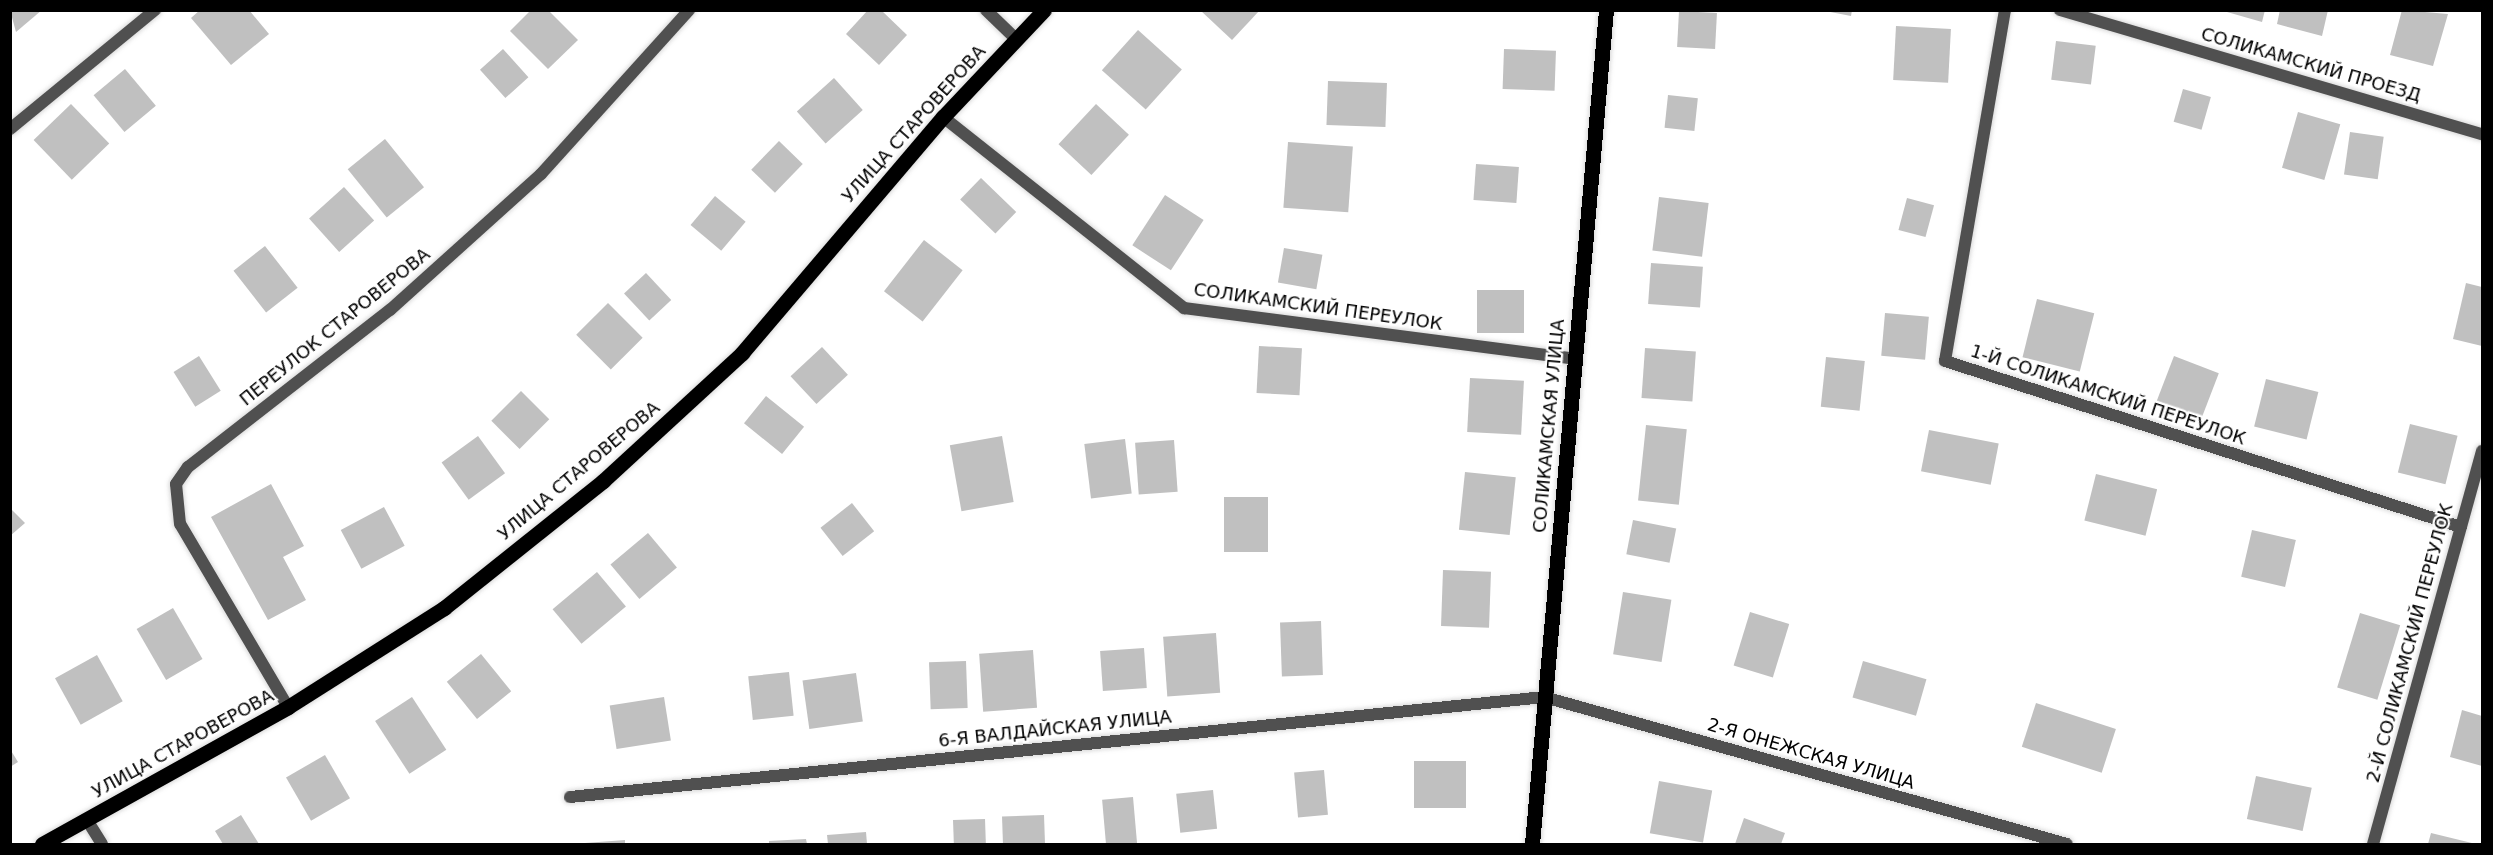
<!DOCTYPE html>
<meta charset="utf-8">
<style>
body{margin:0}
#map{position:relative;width:2493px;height:855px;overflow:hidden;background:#fff;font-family:"DejaVu Sans",sans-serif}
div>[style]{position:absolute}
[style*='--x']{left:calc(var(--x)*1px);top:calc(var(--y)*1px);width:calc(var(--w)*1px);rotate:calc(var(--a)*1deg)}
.building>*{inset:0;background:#c0c0c0;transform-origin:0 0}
.roads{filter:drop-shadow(0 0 2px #dbdbdb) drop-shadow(0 0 2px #dbdbdb)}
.minor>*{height:12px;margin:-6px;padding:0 6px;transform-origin:6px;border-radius:6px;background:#505050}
.primary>*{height:15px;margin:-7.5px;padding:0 7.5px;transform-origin:7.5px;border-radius:7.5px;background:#000}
span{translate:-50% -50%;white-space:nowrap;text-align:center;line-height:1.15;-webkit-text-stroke:4.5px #fff;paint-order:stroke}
.street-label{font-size:18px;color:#000}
.frame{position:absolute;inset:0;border:12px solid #000;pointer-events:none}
</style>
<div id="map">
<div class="building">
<div style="clip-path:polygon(10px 10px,42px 10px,16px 32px)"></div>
<div style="clip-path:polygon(200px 10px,249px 10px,269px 34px,231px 65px,191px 18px)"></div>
<div style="clip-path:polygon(531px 10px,548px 10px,578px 40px,548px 69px,510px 31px)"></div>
<div style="clip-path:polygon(868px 10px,881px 10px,907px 35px,879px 65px,846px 34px)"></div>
<div style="clip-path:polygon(1200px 10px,1260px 10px,1232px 40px)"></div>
<div style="clip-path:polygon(1820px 10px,1852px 10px,1851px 16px)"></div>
<div style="clip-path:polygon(2220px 10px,2265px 10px,2262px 22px)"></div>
<div style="clip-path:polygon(2280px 10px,2328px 10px,2322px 36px,2277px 24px)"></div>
<div style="clip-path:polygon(2402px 10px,2448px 14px,2433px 66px,2390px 55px)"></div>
<div style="left:1679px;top:11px;width:38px;height:36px;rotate:3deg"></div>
<div style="left:1896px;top:26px;width:55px;height:54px;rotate:3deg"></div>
<div style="left:1138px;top:30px;width:59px;height:54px;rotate:42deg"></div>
<div style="left:2056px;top:41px;width:40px;height:39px;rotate:7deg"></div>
<div style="left:503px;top:49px;width:38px;height:31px;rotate:48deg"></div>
<div style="left:1504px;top:49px;width:52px;height:40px;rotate:2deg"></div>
<div style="left:125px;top:69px;width:48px;height:41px;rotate:50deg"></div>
<div style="left:834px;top:78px;width:43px;height:50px;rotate:48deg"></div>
<div style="left:1328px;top:81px;width:59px;height:44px;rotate:2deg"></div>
<div style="left:2183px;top:89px;width:29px;height:34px;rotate:16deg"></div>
<div style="left:1668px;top:95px;width:30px;height:33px;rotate:6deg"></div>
<div style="left:71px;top:104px;width:55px;height:52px;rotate:46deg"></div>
<div style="left:1096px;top:104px;width:45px;height:55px;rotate:43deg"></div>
<div style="left:2298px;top:112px;width:44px;height:58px;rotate:16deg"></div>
<div style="left:2350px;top:132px;width:34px;height:43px;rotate:8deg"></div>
<div style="left:385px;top:139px;width:62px;height:48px;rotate:51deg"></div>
<div style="left:779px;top:141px;width:33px;height:40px;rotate:44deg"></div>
<div style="left:1288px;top:142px;width:65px;height:66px;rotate:4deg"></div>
<div style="left:1476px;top:164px;width:43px;height:36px;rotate:4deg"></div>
<div style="left:981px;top:178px;width:49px;height:30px;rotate:44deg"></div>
<div style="left:344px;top:187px;width:45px;height:47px;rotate:48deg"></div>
<div style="left:1165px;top:195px;width:46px;height:60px;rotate:33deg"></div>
<div style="left:715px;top:196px;width:40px;height:38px;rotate:40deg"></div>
<div style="left:1659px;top:197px;width:50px;height:54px;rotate:7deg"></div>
<div style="left:1907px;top:198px;width:28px;height:33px;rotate:15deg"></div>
<div style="left:924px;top:240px;width:49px;height:65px;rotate:38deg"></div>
<div style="left:265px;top:246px;width:53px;height:40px;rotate:52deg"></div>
<div style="left:1284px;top:248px;width:39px;height:35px;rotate:10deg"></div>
<div style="left:1651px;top:263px;width:52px;height:41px;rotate:4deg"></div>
<div style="left:646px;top:273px;width:37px;height:30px;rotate:47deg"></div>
<div style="clip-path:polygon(2466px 283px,2482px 287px,2482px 346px,2453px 339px)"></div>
<div style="left:1477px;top:290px;width:47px;height:43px"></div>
<div style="left:2037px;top:299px;width:59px;height:60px;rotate:14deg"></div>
<div style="left:608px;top:303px;width:49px;height:45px;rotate:45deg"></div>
<div style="left:1885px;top:313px;width:44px;height:43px;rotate:5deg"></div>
<div style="left:1259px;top:346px;width:43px;height:47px;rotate:3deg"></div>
<div style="left:822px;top:347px;width:38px;height:43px;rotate:47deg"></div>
<div style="left:1645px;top:348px;width:51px;height:50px;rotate:4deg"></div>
<div style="left:199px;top:356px;width:41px;height:30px;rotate:58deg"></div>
<div style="left:2174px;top:356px;width:48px;height:48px;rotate:21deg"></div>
<div style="left:1826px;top:357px;width:39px;height:50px;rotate:6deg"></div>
<div style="left:1470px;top:378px;width:54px;height:54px;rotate:3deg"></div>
<div style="left:2266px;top:379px;width:54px;height:49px;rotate:14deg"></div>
<div style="left:521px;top:391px;width:40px;height:42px;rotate:45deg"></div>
<div style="left:766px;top:396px;width:49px;height:35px;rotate:39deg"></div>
<div style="left:2410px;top:424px;width:49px;height:50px;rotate:14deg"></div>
<div style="left:1646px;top:425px;width:41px;height:76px;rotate:6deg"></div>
<div style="left:1929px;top:430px;width:71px;height:42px;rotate:11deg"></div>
<div style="left:478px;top:436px;width:46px;height:45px;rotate:54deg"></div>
<div style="left:1002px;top:436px;width:67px;height:53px;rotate:80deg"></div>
<div style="left:1125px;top:439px;width:55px;height:41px;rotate:83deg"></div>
<div style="left:1174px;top:440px;width:52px;height:39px;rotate:86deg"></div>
<div style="left:1465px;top:472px;width:51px;height:58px;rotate:6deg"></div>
<div style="left:2096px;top:474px;width:63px;height:48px;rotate:14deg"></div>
<div style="clip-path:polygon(271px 484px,304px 546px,283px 557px,306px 600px,268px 620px,211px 517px)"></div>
<div style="left:1268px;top:497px;width:55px;height:44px;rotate:90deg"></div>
<div style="left:852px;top:503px;width:36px;height:40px;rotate:52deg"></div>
<div style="left:384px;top:507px;width:44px;height:49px;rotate:62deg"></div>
<div style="clip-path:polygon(10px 508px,25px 523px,10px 536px)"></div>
<div style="left:1633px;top:520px;width:44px;height:35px;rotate:11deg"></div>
<div style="left:2252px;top:530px;width:45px;height:48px;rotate:13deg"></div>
<div style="left:648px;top:533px;width:45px;height:49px;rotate:50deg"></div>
<div style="left:1443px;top:570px;width:48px;height:56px;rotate:2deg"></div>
<div style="left:597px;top:572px;width:45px;height:58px;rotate:50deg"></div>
<div style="left:1623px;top:592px;width:49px;height:63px;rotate:9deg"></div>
<div style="left:173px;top:608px;width:59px;height:42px;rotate:60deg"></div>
<div style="left:1750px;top:612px;width:41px;height:56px;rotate:17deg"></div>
<div style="left:2360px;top:613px;width:42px;height:78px;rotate:17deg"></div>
<div style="left:1321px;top:621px;width:54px;height:41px;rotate:88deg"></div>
<div style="left:1216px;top:633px;width:60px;height:53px;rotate:86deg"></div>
<div style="left:1144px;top:648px;width:40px;height:44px;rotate:86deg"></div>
<div style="left:1033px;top:650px;width:58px;height:54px;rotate:86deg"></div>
<div style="left:481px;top:654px;width:48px;height:44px;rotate:51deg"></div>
<div style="left:97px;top:655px;width:53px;height:48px;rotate:61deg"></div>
<div style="left:966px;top:661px;width:47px;height:37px;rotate:88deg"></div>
<div style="left:1863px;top:661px;width:66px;height:38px;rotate:16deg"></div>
<div style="left:789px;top:672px;width:44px;height:41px;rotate:84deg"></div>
<div style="left:856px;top:673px;width:49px;height:54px;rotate:82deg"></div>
<div style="left:412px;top:697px;width:63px;height:44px;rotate:57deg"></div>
<div style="left:664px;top:697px;width:44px;height:55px;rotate:81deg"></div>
<div style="left:2036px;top:703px;width:84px;height:46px;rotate:18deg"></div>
<div style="clip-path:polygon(2462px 710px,2482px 716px,2482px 766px,2450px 757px)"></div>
<div style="clip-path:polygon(10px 749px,18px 762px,10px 767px)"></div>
<div style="left:325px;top:755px;width:50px;height:45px;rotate:60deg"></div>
<div style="left:1414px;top:761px;width:52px;height:47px"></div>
<div style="left:1324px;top:770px;width:45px;height:30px;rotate:85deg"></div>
<div style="left:2256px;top:776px;width:57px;height:44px;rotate:12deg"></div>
<div style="left:1659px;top:781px;width:54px;height:53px;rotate:10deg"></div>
<div style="left:1213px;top:790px;width:39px;height:37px;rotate:84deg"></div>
<div style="left:1133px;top:797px;width:47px;height:31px;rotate:85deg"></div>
<div style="clip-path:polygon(241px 815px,259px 844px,223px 844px,215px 831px)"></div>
<div style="left:1044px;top:815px;width:29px;height:42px;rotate:88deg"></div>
<div style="clip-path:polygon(1744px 818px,1785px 833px,1781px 844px,1735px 844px)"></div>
<div style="left:985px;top:819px;width:25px;height:32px;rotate:88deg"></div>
<div style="clip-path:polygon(866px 832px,867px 844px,828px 844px,827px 835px)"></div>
<div style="clip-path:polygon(2431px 833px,2476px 844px,2428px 844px)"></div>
<div style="clip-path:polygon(806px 839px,807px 844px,769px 844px,769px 841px)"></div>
<div style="clip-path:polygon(625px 840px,625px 844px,585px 844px,585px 843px)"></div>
</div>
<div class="roads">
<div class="minor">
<div style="--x:986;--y:10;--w:42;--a:44"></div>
<div style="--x:2005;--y:10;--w:356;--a:99.7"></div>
<div style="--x:1945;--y:361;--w:542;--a:17.83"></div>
<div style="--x:2060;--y:10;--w:440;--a:16.4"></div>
<div style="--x:943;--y:117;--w:308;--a:38.4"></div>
<div style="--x:1184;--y:308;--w:394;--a:7.4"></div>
<div style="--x:10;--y:129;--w:188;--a:-39.4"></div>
<div style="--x:288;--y:707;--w:212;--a:-120.5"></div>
<div style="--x:180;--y:524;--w:40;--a:-95.7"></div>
<div style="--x:176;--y:484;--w:21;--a:-55"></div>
<div style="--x:188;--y:467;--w:256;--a:-37.9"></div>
<div style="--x:390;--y:310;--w:203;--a:-42"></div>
<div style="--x:541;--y:174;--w:221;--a:-47.9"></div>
<div style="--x:570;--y:797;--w:979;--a:-5.86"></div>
<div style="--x:1544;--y:697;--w:543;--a:15.7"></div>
<div style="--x:87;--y:820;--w:28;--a:58"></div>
<div style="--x:2373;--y:844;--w:408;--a:-74.5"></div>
</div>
<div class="primary">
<div style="--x:42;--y:844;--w:282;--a:-29.1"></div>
<div style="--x:288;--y:707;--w:185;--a:-32.4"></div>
<div style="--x:444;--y:608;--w:203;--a:-38.6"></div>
<div style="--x:603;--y:481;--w:189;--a:-42.6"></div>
<div style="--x:742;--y:353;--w:310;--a:-49.6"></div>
<div style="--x:943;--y:117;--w:147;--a:-46.7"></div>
<div style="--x:1532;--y:844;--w:837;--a:-84.93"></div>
</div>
</div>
<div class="street-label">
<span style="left:2311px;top:65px;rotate:16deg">СОЛИКАМСКИЙ ПРОЕЗД</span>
<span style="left:914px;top:124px;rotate:-48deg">УЛИЦА СТАРОВЕРОВА</span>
<span style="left:1318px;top:307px;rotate:8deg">СОЛИКАМСКИЙ ПЕРЕУЛОК</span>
<span style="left:335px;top:327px;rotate:-39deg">ПЕРЕУЛОК СТАРОВЕРОВА</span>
<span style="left:2108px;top:395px;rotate:18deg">1-Й СОЛИКАМСКИЙ ПЕРЕУЛОК</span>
<span style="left:1549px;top:426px;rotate:-85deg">СОЛИКАМСКАЯ УЛИЦА</span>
<span style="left:579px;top:471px;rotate:-40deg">УЛИЦА СТАРОВЕРОВА</span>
<span style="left:2410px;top:643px;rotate:-75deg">2-Й СОЛИКАМСКИЙ ПЕРЕУЛОК</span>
<span style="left:1055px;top:729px;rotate:-6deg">6-Я ВАЛДАЙСКАЯ УЛИЦА</span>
<span style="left:183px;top:744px;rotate:-29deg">УЛИЦА СТАРОВЕРОВА</span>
<span style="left:1811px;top:754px;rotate:16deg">2-Я ОНЕЖСКАЯ УЛИЦА</span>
</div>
<div class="frame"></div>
</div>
